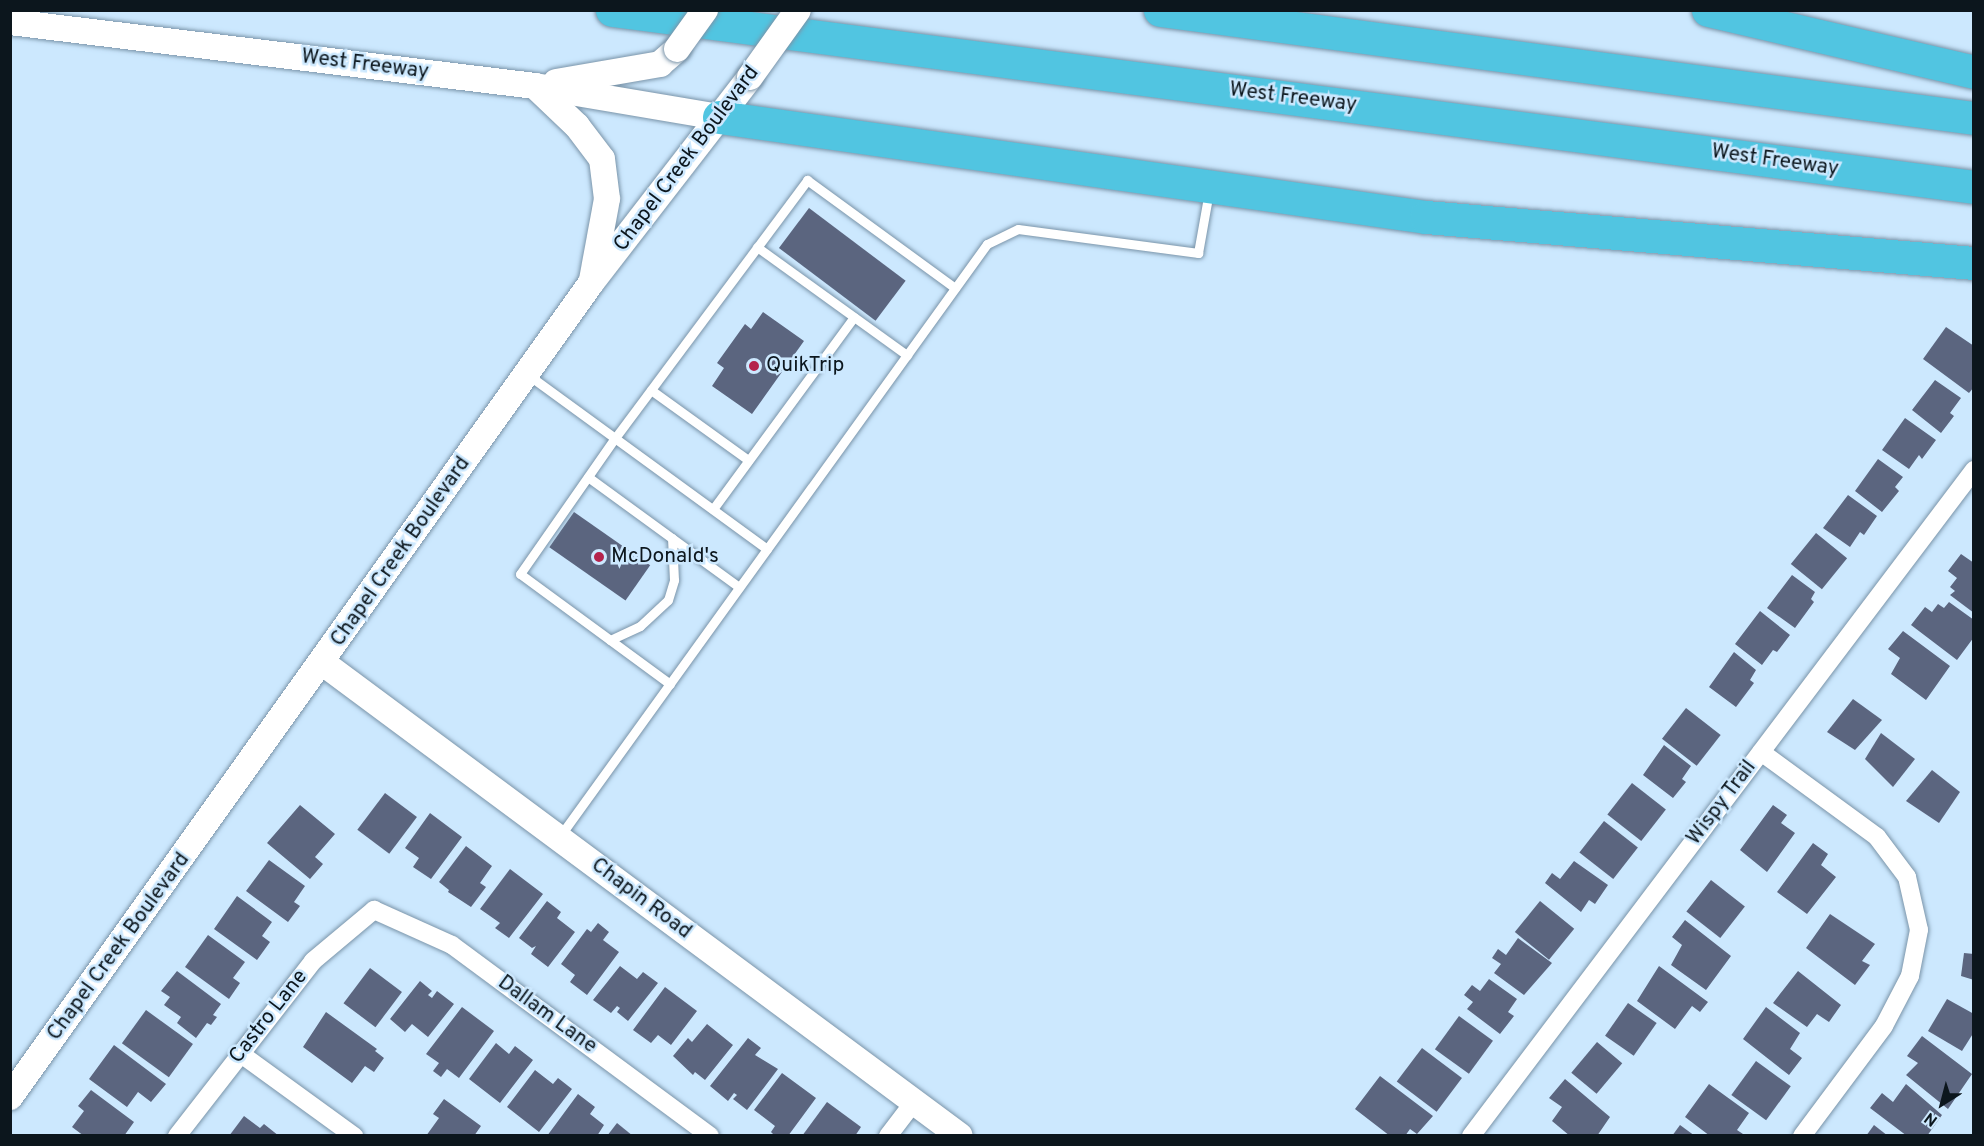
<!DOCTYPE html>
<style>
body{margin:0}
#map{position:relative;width:1984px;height:1146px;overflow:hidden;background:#cce8fe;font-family:Overpass,sans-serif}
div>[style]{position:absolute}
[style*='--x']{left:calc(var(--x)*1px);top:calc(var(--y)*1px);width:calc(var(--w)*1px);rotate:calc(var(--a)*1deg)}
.building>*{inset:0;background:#5b657f;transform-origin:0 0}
.roads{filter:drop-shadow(0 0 2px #7a94a9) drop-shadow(0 0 2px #7a94a9)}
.lane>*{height:9px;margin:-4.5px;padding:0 4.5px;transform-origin:4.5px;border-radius:4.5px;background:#fff}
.street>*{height:18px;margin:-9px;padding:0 9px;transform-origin:9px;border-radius:9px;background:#fff}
.secondary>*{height:26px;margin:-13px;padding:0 13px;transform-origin:13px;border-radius:13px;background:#fff}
.highway>*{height:33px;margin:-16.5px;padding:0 16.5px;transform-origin:16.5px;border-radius:16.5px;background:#51c5e1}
.bridges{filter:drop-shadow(0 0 2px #7a94a9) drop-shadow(0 0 2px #7a94a9)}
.secondary-bridge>*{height:26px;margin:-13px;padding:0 13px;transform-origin:13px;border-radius:13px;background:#fff}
.dots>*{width:16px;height:16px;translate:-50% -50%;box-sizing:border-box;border:3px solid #cce8fe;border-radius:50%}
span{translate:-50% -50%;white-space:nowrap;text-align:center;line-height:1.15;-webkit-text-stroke:5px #cce8fe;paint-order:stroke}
.street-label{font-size:21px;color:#0c161d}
.poi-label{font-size:21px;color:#0c161d}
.left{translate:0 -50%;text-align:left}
.frame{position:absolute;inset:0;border:12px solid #0c161d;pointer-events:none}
.north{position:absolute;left:1912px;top:1074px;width:60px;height:60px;-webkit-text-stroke:4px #cce8fe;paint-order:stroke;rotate:216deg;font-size:16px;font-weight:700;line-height:24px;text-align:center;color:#0c161d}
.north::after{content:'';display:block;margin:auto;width:21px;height:27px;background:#0c161d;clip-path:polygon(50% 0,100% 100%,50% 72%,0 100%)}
</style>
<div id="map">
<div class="building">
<div style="left:809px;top:208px;width:121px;height:50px;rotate:37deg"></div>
<div style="clip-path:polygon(763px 312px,804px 341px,752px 414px,712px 386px,724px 368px,717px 363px,745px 324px,751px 329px)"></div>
<div style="clip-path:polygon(1946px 327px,1974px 346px,1974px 387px,1969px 393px,1923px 359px)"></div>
<div style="clip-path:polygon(1935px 380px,1961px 398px,1950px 413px,1954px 416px,1941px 433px,1912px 410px)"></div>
<div style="clip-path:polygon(1905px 418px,1936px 440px,1922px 459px,1919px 455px,1909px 469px,1882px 450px)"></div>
<div style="clip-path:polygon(1878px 459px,1903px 477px,1895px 487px,1899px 491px,1882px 512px,1855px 491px)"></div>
<div style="clip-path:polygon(1848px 495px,1877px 516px,1864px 535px,1860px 532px,1850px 547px,1823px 528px)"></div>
<div style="left:574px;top:512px;width:93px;height:43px;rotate:35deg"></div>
<div style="left:1816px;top:533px;width:40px;height:40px;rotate:39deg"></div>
<div style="clip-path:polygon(1961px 554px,1974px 563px,1974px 613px,1950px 595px,1955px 591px,1950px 587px,1957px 578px,1948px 571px)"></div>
<div style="clip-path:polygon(1792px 575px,1815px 592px,1811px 599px,1814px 602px,1795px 628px,1767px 608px)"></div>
<div style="clip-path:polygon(1949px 602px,1974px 620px,1974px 637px,1957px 660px,1911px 625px,1925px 607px,1932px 612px,1938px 604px,1944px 608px)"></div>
<div style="clip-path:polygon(1760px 611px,1790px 635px,1777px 652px,1773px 650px,1762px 665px,1735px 644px)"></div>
<div style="clip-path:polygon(1903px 631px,1950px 666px,1926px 700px,1891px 674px,1900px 658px,1888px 649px)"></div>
<div style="clip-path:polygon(1734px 652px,1756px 670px,1750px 680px,1754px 683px,1736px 707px,1709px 687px)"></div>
<div style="clip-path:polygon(1853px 699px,1882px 720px,1855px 750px,1827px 732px)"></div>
<div style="left:1686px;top:708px;width:44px;height:39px;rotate:38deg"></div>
<div style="clip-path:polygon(1881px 733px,1915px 759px,1893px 787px,1865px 759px)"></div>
<div style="clip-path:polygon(1664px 745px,1691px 766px,1682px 779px,1686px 782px,1673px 798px,1643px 775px)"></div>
<div style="clip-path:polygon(1932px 770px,1960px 792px,1939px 823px,1906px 801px)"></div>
<div style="left:1632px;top:783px;width:43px;height:40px;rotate:38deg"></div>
<div style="left:385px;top:793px;width:40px;height:46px;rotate:37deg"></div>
<div style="clip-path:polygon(300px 805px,335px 834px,315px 857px,323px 864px,310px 879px,267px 843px)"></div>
<div style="clip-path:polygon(1773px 805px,1787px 815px,1781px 823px,1795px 833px,1767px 872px,1740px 850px)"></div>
<div style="clip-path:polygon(430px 813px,462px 837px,431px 879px,413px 867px,419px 858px,405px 848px)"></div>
<div style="left:1604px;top:821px;width:43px;height:40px;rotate:38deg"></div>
<div style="clip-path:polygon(1813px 843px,1828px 854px,1821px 865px,1836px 877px,1807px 914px,1777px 892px)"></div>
<div style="clip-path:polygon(466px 846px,492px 866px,480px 883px,486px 887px,471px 907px,448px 892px,449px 890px,439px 882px)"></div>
<div style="clip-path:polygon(269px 860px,305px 886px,294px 902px,300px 906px,288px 922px,246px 891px)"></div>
<div style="clip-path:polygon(1574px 861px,1608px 885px,1595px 904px,1589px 900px,1581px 912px,1545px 883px,1552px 873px,1560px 879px)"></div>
<div style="clip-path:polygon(510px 869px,543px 894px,509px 938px,495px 928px,500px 923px,480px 909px)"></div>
<div style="left:1711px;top:880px;width:43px;height:40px;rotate:38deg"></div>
<div style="clip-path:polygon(237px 896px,272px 922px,262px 936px,270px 942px,257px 960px,214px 929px)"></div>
<div style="clip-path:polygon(547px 901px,561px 912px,557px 918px,575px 932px,548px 967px,531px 954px,536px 946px,532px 948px,519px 938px)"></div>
<div style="left:1540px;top:901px;width:44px;height:40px;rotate:39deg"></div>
<div style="clip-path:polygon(1830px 914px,1875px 944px,1862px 961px,1870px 965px,1855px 985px,1806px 948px)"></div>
<div style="clip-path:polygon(1685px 920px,1731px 956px,1706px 990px,1671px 965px,1682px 945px,1672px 937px)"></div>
<div style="clip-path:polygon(598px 923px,609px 932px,603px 940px,619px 952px,587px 995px,570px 982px,575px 975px,561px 964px,587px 929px,591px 932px)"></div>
<div style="clip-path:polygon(208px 935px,245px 962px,233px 978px,240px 983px,229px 999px,185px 967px)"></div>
<div style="clip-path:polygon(1518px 938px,1552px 963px,1524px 995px,1494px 973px,1501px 964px,1492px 958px,1498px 949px,1506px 955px)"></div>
<div style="clip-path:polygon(1964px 953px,1974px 954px,1974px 980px,1961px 976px)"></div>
<div style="clip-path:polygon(620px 966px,637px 979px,643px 972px,658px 983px,628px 1021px,617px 1012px,620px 1008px,617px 1006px,611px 1013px,593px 1000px)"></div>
<div style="clip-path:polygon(1659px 966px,1708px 1002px,1700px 1012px,1692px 1006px,1675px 1029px,1637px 1001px)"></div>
<div style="left:370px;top:968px;width:40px;height:44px;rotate:37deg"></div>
<div style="clip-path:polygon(177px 971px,221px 1004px,213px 1015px,217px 1017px,211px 1025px,207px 1023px,196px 1038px,177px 1023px,181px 1017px,164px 1005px,170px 997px,161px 991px)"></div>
<div style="clip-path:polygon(1798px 971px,1841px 1005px,1829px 1022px,1817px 1014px,1807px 1027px,1773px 1003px)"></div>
<div style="clip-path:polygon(1489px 979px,1517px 999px,1508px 1012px,1514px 1016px,1500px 1034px,1467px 1009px,1473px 1002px,1464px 995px,1472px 985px,1480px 991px)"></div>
<div style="clip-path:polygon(420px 981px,432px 991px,428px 995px,432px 998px,437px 991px,454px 1004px,428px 1037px,412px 1024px,405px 1032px,390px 1019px)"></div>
<div style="clip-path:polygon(665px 987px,697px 1011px,671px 1045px,658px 1035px,651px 1043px,633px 1030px)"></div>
<div style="clip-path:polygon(1947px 999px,1974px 1014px,1974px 1032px,1962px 1051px,1928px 1031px)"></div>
<div style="left:1628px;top:1003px;width:35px;height:40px;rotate:35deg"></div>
<div style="clip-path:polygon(462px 1007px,494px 1031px,459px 1078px,447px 1069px,441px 1077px,433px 1071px,439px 1063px,426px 1054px)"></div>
<div style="clip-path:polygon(1766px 1007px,1800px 1033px,1790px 1049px,1802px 1058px,1789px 1075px,1743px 1039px)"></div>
<div style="left:146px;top:1010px;width:58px;height:41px;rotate:36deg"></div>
<div style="clip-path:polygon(326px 1012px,377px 1049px,375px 1051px,384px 1058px,374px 1072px,365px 1066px,352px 1083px,303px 1047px)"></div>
<div style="left:1459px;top:1016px;width:42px;height:41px;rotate:36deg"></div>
<div style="clip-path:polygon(707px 1024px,733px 1045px,705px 1080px,695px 1072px,693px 1075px,673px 1056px,688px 1038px,692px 1042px)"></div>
<div style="clip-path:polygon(1922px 1036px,1972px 1074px,1948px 1109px,1906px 1075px,1918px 1063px,1907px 1056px)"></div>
<div style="clip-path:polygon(748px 1038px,761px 1048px,755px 1055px,778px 1069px,747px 1110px,733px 1099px,737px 1095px,734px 1093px,728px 1101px,710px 1086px)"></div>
<div style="left:1597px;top:1042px;width:33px;height:40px;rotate:40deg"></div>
<div style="clip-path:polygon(496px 1043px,509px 1054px,515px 1046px,533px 1060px,500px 1103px,469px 1079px)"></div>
<div style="clip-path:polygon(114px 1045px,166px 1084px,151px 1102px,138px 1092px,127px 1107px,89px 1079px)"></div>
<div style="left:1422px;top:1048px;width:50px;height:42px;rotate:37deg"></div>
<div style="left:1756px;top:1061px;width:43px;height:42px;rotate:36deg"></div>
<div style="clip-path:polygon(535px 1070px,553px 1084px,558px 1078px,572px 1089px,539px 1132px,507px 1107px)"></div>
<div style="clip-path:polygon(782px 1073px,816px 1098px,788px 1136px,775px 1136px,771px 1132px,775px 1126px,754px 1110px)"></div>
<div style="clip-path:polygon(1380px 1076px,1433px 1116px,1417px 1134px,1410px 1129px,1405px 1136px,1390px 1136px,1355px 1109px)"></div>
<div style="clip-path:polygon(1565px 1079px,1610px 1117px,1597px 1136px,1570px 1136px,1552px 1121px,1562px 1107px,1549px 1098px)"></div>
<div style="clip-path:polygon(1709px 1084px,1749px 1113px,1737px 1130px,1746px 1136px,1710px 1136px,1685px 1117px)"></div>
<div style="clip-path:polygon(1906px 1084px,1942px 1115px,1927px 1136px,1907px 1136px,1870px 1108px,1882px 1093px,1893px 1102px)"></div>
<div style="clip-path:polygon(91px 1090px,134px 1122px,124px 1136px,84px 1136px,72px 1127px,84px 1111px,78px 1106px)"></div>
<div style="clip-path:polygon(578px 1094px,595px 1107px,590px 1114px,604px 1125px,597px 1136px,547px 1136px)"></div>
<div style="clip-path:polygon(444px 1099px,481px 1126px,474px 1136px,426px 1136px,439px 1118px,433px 1114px)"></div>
<div style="clip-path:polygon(827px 1102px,861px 1127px,855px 1136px,802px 1136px)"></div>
<div style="clip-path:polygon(244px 1116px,260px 1128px,264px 1124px,279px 1136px,229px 1136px)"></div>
<div style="clip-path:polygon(617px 1123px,633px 1136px,607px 1136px)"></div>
<div style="clip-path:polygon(1680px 1125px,1695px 1136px,1672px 1136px)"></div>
<div style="clip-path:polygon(1874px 1125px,1888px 1136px,1866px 1136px)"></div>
</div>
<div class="roads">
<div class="lane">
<div style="--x:757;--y:247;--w:185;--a:35.8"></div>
<div style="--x:527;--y:374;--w:297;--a:36.1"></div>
<div style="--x:651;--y:390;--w:120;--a:35.8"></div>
<div style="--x:588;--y:477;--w:187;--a:36.1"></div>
<div style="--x:713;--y:509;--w:238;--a:-53.7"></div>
<div style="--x:610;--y:640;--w:33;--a:-25"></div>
<div style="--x:640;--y:626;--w:38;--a:-43"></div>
<div style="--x:668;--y:600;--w:21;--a:-73"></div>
<div style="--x:674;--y:580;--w:42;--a:-92.7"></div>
<div style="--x:670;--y:684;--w:186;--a:-143.7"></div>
<div style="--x:520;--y:574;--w:166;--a:-55.1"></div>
<div style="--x:615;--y:438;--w:322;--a:-53.3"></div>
<div style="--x:807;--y:180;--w:183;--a:36.1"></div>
<div style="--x:560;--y:836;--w:730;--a:-54.2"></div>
<div style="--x:987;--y:244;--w:34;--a:-26"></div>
<div style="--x:1018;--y:229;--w:182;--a:7.6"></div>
<div style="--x:1198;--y:253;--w:63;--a:-79.9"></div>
</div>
<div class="street">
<div style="--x:1761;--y:752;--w:144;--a:36.2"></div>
<div style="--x:1877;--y:837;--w:50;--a:53.1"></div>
<div style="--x:1907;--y:877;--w:54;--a:77.2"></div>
<div style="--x:1919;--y:930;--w:47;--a:101.1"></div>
<div style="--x:1910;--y:976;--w:56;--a:117.5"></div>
<div style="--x:1884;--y:1026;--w:137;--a:126.7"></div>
<div style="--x:241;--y:1054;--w:140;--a:36"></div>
<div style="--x:177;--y:1136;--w:222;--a:-52.1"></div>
<div style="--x:313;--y:961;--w:80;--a:-39.9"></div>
<div style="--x:374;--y:910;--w:85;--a:24.2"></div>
<div style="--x:452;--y:945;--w:321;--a:36.5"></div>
<div style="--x:888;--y:1136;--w:43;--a:-52.6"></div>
<div style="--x:1471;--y:1136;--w:835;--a:-52.94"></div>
</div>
<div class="secondary">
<div style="--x:10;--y:22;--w:529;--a:6.95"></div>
<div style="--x:535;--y:86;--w:187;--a:9.6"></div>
<div style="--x:556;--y:82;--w:106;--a:-9.8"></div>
<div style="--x:660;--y:64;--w:23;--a:-41"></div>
<div style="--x:535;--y:86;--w:58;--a:43.6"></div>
<div style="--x:577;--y:126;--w:41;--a:52.9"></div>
<div style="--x:602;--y:159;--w:40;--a:82.9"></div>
<div style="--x:607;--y:199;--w:82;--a:100.5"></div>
<div style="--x:323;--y:663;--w:793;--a:36.6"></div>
<div style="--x:10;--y:1097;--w:1000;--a:-54.48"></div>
<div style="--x:591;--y:283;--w:260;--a:-52.3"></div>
</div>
<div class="highway">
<div style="--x:612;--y:10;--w:1373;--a:7.4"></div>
<div style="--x:1160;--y:10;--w:821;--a:7.56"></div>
<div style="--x:1708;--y:10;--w:273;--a:13.1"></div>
<div style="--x:719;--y:117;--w:714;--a:8.05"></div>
<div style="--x:1426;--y:217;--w:550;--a:4.8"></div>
</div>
</div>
<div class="bridges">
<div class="secondary-bridge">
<div style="--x:677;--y:49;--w:48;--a:-54.3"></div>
<div style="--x:750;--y:77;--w:82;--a:-54.4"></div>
</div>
</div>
<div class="dots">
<div style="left:754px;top:366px;background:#b4234c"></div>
<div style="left:599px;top:557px;background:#b4234c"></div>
</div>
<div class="street-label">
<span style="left:365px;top:65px;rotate:7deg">West Freeway</span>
<span style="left:1293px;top:98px;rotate:7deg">West Freeway</span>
<span style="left:687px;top:159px;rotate:-53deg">Chapel Creek Boulevard</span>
<span style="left:1775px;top:161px;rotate:8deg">West Freeway</span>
<span style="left:401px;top:552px;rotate:-55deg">Chapel Creek Boulevard</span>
<span style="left:1722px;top:803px;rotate:-53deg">Wispy Trail</span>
<span style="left:641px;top:899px;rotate:37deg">Chapin Road</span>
<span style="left:119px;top:947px;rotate:-54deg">Chapel Creek Boulevard</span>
<span style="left:547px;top:1015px;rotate:36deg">Dallam Lane</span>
<span style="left:269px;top:1017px;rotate:-52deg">Castro Lane</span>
</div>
<div class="poi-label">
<span class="left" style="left:766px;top:366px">QuikTrip</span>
<span class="left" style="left:611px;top:557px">McDonald's</span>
</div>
<div class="frame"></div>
<div class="north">N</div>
</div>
